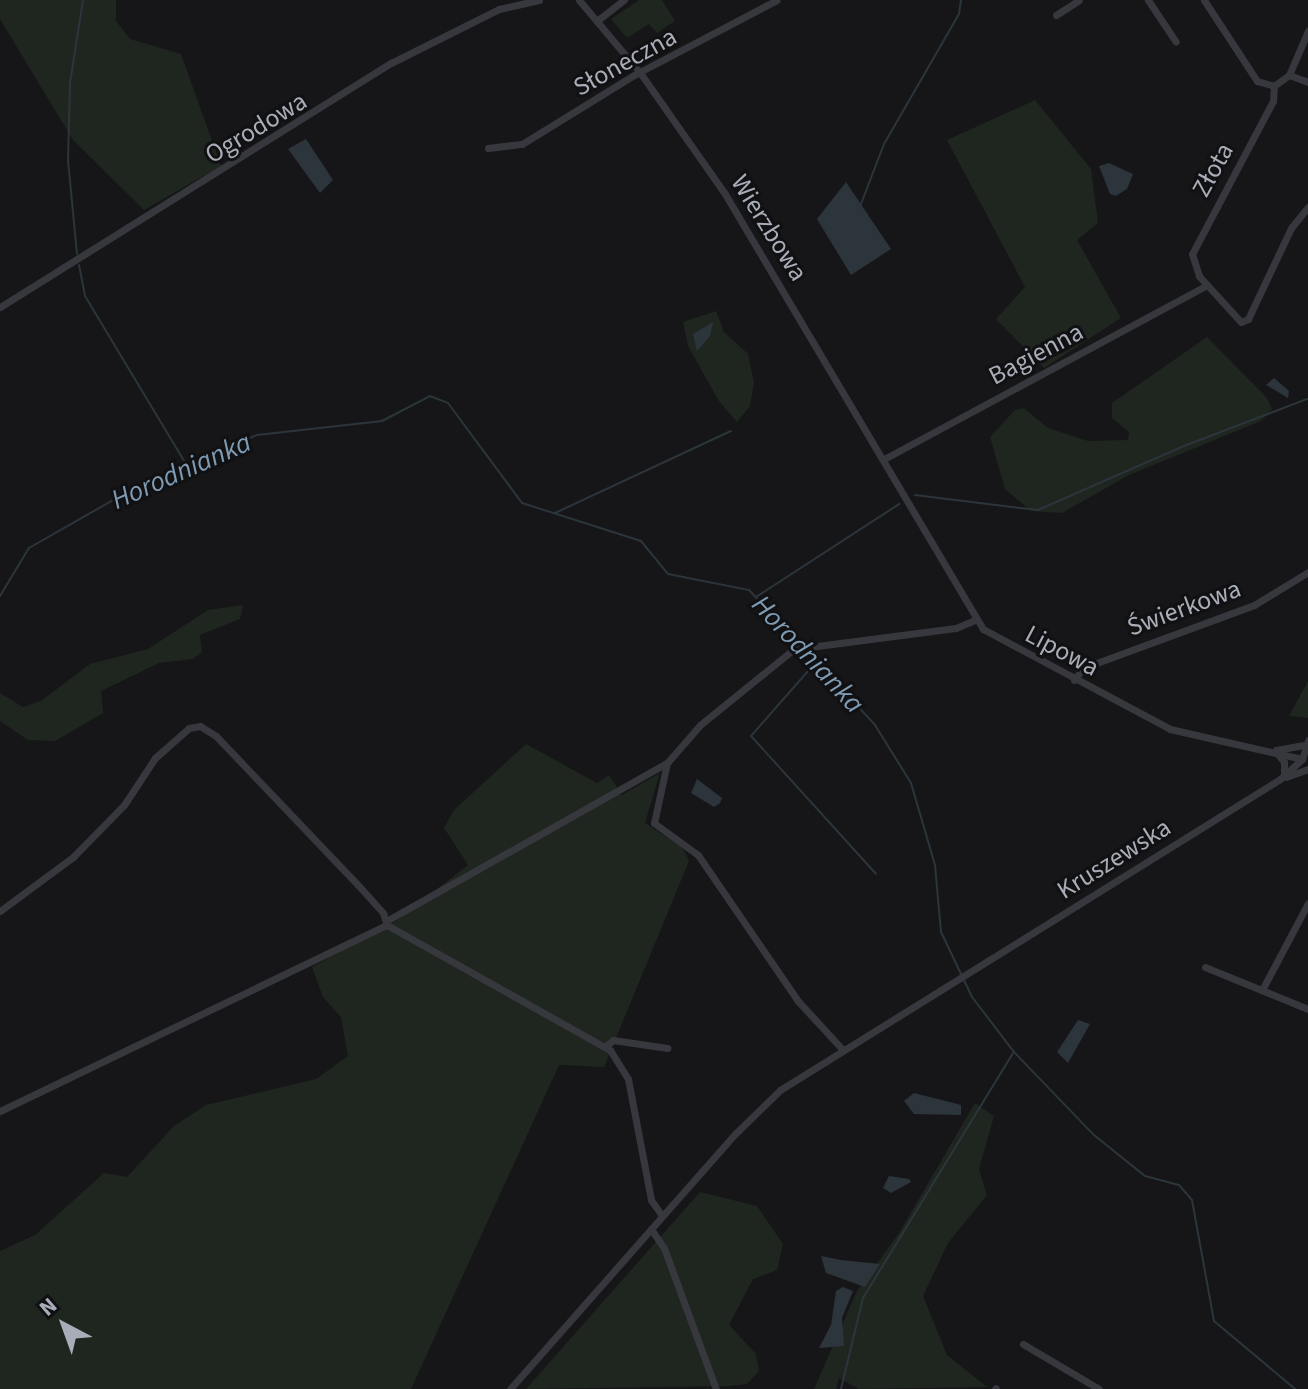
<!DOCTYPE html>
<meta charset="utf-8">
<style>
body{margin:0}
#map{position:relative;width:1308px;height:1389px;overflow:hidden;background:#161618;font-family:"Source Sans 3",sans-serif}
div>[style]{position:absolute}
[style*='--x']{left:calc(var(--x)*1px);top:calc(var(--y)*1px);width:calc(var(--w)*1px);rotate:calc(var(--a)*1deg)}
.green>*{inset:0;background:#1e261f}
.water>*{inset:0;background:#2c353c}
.stream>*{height:2px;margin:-1px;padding:0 1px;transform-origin:1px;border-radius:1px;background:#2c353c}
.minor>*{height:7px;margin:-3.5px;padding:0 3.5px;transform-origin:3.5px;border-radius:3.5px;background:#37383d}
span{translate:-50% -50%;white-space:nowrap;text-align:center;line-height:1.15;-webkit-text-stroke:6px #111113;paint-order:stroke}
.street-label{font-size:26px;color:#a8adb8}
.water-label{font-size:28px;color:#7f9bb3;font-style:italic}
.north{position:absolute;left:24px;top:1285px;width:80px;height:80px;-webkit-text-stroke:6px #111113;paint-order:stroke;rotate:319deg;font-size:22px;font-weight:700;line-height:32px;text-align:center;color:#a8adb8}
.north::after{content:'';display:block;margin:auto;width:28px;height:36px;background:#a8adb8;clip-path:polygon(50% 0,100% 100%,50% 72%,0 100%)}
</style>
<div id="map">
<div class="green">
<div style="clip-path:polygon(0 0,116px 0,116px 21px,130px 39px,181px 54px,221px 166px,144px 210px,73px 140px,0 19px)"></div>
<div style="clip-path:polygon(639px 0,662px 0,675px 21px,657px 33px,649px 24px,627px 38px,611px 19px)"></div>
<div style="clip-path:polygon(1035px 100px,1091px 169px,1098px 223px,1077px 240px,1121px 318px,1044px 368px,996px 319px,1025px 287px,947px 140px)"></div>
<div style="clip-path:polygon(716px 311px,724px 332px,748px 354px,754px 383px,750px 406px,737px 422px,719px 401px,688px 346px,683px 322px)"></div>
<div style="clip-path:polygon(1207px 337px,1267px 398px,1272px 409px,1261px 421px,1129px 475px,1062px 513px,1031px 511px,1005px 489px,990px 437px,1015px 410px,1024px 408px,1048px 428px,1088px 441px,1128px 440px,1129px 432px,1112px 418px,1112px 403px)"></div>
<div style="clip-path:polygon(243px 605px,240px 619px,200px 635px,202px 652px,193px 659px,159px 663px,101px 691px,103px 713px,55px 741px,28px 740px,0 721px,0 693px,23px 707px,41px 701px,90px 664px,148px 649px,208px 610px)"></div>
<div style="clip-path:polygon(1308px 681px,1308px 718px,1289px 716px)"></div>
<div style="clip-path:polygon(526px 744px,597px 783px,609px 775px,622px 795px,660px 773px,645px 823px,682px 847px,689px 861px,604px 1067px,559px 1065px,411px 1389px,0 1389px,0 1251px,35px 1235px,104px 1173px,127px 1177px,174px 1126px,206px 1105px,316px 1079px,348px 1056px,341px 1017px,323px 997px,312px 967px,396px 921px,468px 865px,444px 828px,453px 811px)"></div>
<div style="clip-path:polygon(975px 1103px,994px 1116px,979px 1169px,987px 1195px,948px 1243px,923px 1296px,947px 1355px,987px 1387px,859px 1389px,839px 1378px,836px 1389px,814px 1389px,857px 1291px,899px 1233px)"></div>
<div style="clip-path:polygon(700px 1192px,757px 1206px,783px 1244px,777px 1270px,753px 1279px,729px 1325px,756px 1354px,759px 1371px,747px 1384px,729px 1386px,526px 1389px)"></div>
</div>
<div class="water">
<div style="clip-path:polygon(306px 139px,333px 180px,320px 193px,288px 149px)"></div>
<div style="clip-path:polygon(1109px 163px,1133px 174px,1127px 189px,1116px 196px,1110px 194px,1099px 166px)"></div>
<div style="clip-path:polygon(846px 182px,891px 249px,851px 275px,817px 219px)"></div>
<div style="clip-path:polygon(713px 322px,710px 336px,697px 351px,693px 334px)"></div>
<div style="clip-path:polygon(1274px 378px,1289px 391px,1288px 398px,1266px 385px)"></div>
<div style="clip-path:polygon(697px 779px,722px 798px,720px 803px,714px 807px,691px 793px)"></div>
<div style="clip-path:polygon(1078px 1020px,1090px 1024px,1068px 1063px,1057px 1052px)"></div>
<div style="clip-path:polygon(914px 1093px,961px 1105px,961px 1115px,914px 1114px,904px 1101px)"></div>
<div style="clip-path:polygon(889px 1176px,909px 1179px,911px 1182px,891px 1193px,883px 1188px)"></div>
<div style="clip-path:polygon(821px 1256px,841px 1260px,880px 1264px,865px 1287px,826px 1273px)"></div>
<div style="clip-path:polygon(843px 1287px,853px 1291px,842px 1318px,844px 1346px,819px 1348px,831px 1325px,836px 1291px)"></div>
</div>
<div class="stream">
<div style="--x:861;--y:204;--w:64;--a:-69"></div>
<div style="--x:884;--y:144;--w:150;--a:-60"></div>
<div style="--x:959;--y:14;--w:14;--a:-82"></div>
<div style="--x:77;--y:254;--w:93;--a:-95.5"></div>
<div style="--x:68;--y:161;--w:78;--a:-88.5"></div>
<div style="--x:70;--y:83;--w:84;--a:-81.1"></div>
<div style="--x:79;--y:265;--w:32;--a:79"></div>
<div style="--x:85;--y:296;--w:196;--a:59"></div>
<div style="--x:915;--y:495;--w:124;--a:7"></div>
<div style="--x:1038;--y:510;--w:159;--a:-23.7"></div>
<div style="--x:1184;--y:446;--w:132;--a:-20.9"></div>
<div style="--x:555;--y:513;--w:194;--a:-25"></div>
<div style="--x:0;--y:596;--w:56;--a:-58.9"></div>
<div style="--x:29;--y:548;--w:113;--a:-29.7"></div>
<div style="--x:127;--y:492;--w:142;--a:-23.7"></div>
<div style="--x:257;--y:435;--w:126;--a:-6.4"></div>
<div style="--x:382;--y:421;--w:54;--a:-27.5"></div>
<div style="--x:430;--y:396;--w:19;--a:21"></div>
<div style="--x:448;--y:403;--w:124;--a:53.5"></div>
<div style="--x:522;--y:503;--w:125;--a:17.7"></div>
<div style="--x:641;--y:541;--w:43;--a:50.7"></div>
<div style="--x:668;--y:574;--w:83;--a:11.2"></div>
<div style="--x:749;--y:590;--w:75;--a:47.2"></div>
<div style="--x:756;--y:597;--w:171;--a:-33"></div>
<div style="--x:804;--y:649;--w:104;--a:46.9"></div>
<div style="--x:875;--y:725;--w:68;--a:58.2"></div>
<div style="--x:911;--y:783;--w:85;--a:73.7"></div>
<div style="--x:935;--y:865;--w:67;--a:84.9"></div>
<div style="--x:941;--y:932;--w:72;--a:64.5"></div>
<div style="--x:972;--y:997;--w:69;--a:52.6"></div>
<div style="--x:1014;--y:1052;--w:115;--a:46.1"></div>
<div style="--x:1094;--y:1135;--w:65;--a:38.8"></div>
<div style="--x:1145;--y:1176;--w:35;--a:15"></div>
<div style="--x:1179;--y:1185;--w:20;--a:49"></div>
<div style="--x:1192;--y:1200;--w:123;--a:79.7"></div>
<div style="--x:1214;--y:1321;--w:106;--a:40"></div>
<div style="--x:816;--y:662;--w:98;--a:131.3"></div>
<div style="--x:751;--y:736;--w:186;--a:47.8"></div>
<div style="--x:841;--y:1389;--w:94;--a:-76.4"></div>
<div style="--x:863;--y:1298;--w:289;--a:-58.5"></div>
</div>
<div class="minor">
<div style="--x:579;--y:0;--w:97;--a:50"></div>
<div style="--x:641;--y:74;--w:146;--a:55"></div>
<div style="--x:725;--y:194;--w:506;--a:59.33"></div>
<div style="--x:983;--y:629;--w:212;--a:28.1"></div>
<div style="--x:1170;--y:729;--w:135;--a:12.8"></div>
<div style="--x:1148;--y:0;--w:50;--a:56.3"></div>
<div style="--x:1204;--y:0;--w:97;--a:56.8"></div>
<div style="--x:1257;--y:81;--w:18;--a:16"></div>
<div style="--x:1056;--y:15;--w:27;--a:-33"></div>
<div style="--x:598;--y:20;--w:33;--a:-38"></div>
<div style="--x:1308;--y:31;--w:48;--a:113.4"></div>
<div style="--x:1289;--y:75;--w:19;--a:144"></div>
<div style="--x:1274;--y:86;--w:15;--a:94"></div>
<div style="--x:1273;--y:101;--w:173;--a:117.9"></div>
<div style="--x:1192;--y:254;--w:23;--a:72"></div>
<div style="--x:1199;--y:276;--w:62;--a:47.6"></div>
<div style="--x:1241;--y:322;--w:8;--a:-23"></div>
<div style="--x:1248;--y:319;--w:101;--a:-64.7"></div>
<div style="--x:1291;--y:228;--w:27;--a:-51"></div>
<div style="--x:1289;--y:75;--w:20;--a:20"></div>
<div style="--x:488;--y:148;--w:34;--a:-7"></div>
<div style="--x:522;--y:144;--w:132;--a:-31.6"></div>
<div style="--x:634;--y:75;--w:161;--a:-27.7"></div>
<div style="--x:0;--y:307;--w:461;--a:-32"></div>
<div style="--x:391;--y:63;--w:121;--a:-26.6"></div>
<div style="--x:499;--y:9;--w:41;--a:-12.7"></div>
<div style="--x:884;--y:459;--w:367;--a:-28.3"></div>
<div style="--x:1074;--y:680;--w:15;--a:-53"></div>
<div style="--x:1083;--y:668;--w:182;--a:-20.2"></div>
<div style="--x:1254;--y:605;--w:63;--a:-31.4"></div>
<div style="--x:1276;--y:750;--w:27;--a:-10"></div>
<div style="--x:1276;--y:752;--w:13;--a:51"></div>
<div style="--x:1284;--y:762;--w:14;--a:90"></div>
<div style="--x:1286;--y:777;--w:23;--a:-20"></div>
<div style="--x:0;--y:911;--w:91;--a:-36.5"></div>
<div style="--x:73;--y:857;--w:73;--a:-45.6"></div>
<div style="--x:124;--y:805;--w:56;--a:-56.6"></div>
<div style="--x:155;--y:758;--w:45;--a:-41.4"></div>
<div style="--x:189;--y:728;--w:11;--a:-10"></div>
<div style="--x:200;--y:726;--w:19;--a:32"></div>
<div style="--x:216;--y:736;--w:206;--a:46.4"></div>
<div style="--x:358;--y:885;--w:38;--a:48"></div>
<div style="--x:383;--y:913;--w:13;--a:72"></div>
<div style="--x:388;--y:920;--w:320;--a:-29.4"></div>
<div style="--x:1205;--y:967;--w:111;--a:22.2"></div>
<div style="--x:1262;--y:990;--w:98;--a:-62.1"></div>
<div style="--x:606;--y:1046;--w:9;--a:-41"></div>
<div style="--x:613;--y:1040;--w:55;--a:8.4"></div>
<div style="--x:843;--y:1050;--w:67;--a:-132.6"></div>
<div style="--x:798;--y:1001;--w:177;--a:-124.4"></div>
<div style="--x:698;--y:855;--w:54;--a:-144"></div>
<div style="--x:654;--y:823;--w:61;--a:-77.8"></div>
<div style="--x:667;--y:763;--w:50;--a:-49"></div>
<div style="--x:700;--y:725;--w:121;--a:-39"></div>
<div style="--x:794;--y:649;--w:163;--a:-7.4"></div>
<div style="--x:956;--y:628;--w:21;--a:-23"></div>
<div style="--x:0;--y:1111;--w:429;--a:-25.7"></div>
<div style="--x:387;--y:925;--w:256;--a:29.3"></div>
<div style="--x:610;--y:1050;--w:34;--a:58"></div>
<div style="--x:628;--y:1079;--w:123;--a:79.2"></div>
<div style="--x:651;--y:1200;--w:19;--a:55"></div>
<div style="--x:651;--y:1229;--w:23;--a:56"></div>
<div style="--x:664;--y:1248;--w:150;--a:69.8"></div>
<div style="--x:1023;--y:1344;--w:88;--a:30.6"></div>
<div style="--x:510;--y:1389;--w:341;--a:-48.6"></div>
<div style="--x:736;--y:1133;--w:62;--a:-44.3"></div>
<div style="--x:780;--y:1090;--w:589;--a:-31.88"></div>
<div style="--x:1280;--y:779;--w:30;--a:-42"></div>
<div style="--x:1302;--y:759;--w:20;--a:-72"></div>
<div style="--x:995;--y:1389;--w:1;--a:-45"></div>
</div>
<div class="street-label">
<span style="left:625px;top:62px;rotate:-29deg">Słoneczna</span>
<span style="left:256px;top:128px;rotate:-31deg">Ogrodowa</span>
<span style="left:1213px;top:170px;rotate:-61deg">Złota</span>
<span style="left:769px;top:228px;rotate:58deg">Wierzbowa</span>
<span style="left:1036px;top:354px;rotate:-28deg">Bagienna</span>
<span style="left:1184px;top:608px;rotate:-20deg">Świerkowa</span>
<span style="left:1062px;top:651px;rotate:28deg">Lipowa</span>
<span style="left:1114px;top:859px;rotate:-32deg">Kruszewska</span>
</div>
<div class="water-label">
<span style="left:181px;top:471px;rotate:-24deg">Horodnianka</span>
<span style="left:808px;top:654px;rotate:47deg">Horodnianka</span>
</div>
<div class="north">N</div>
</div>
